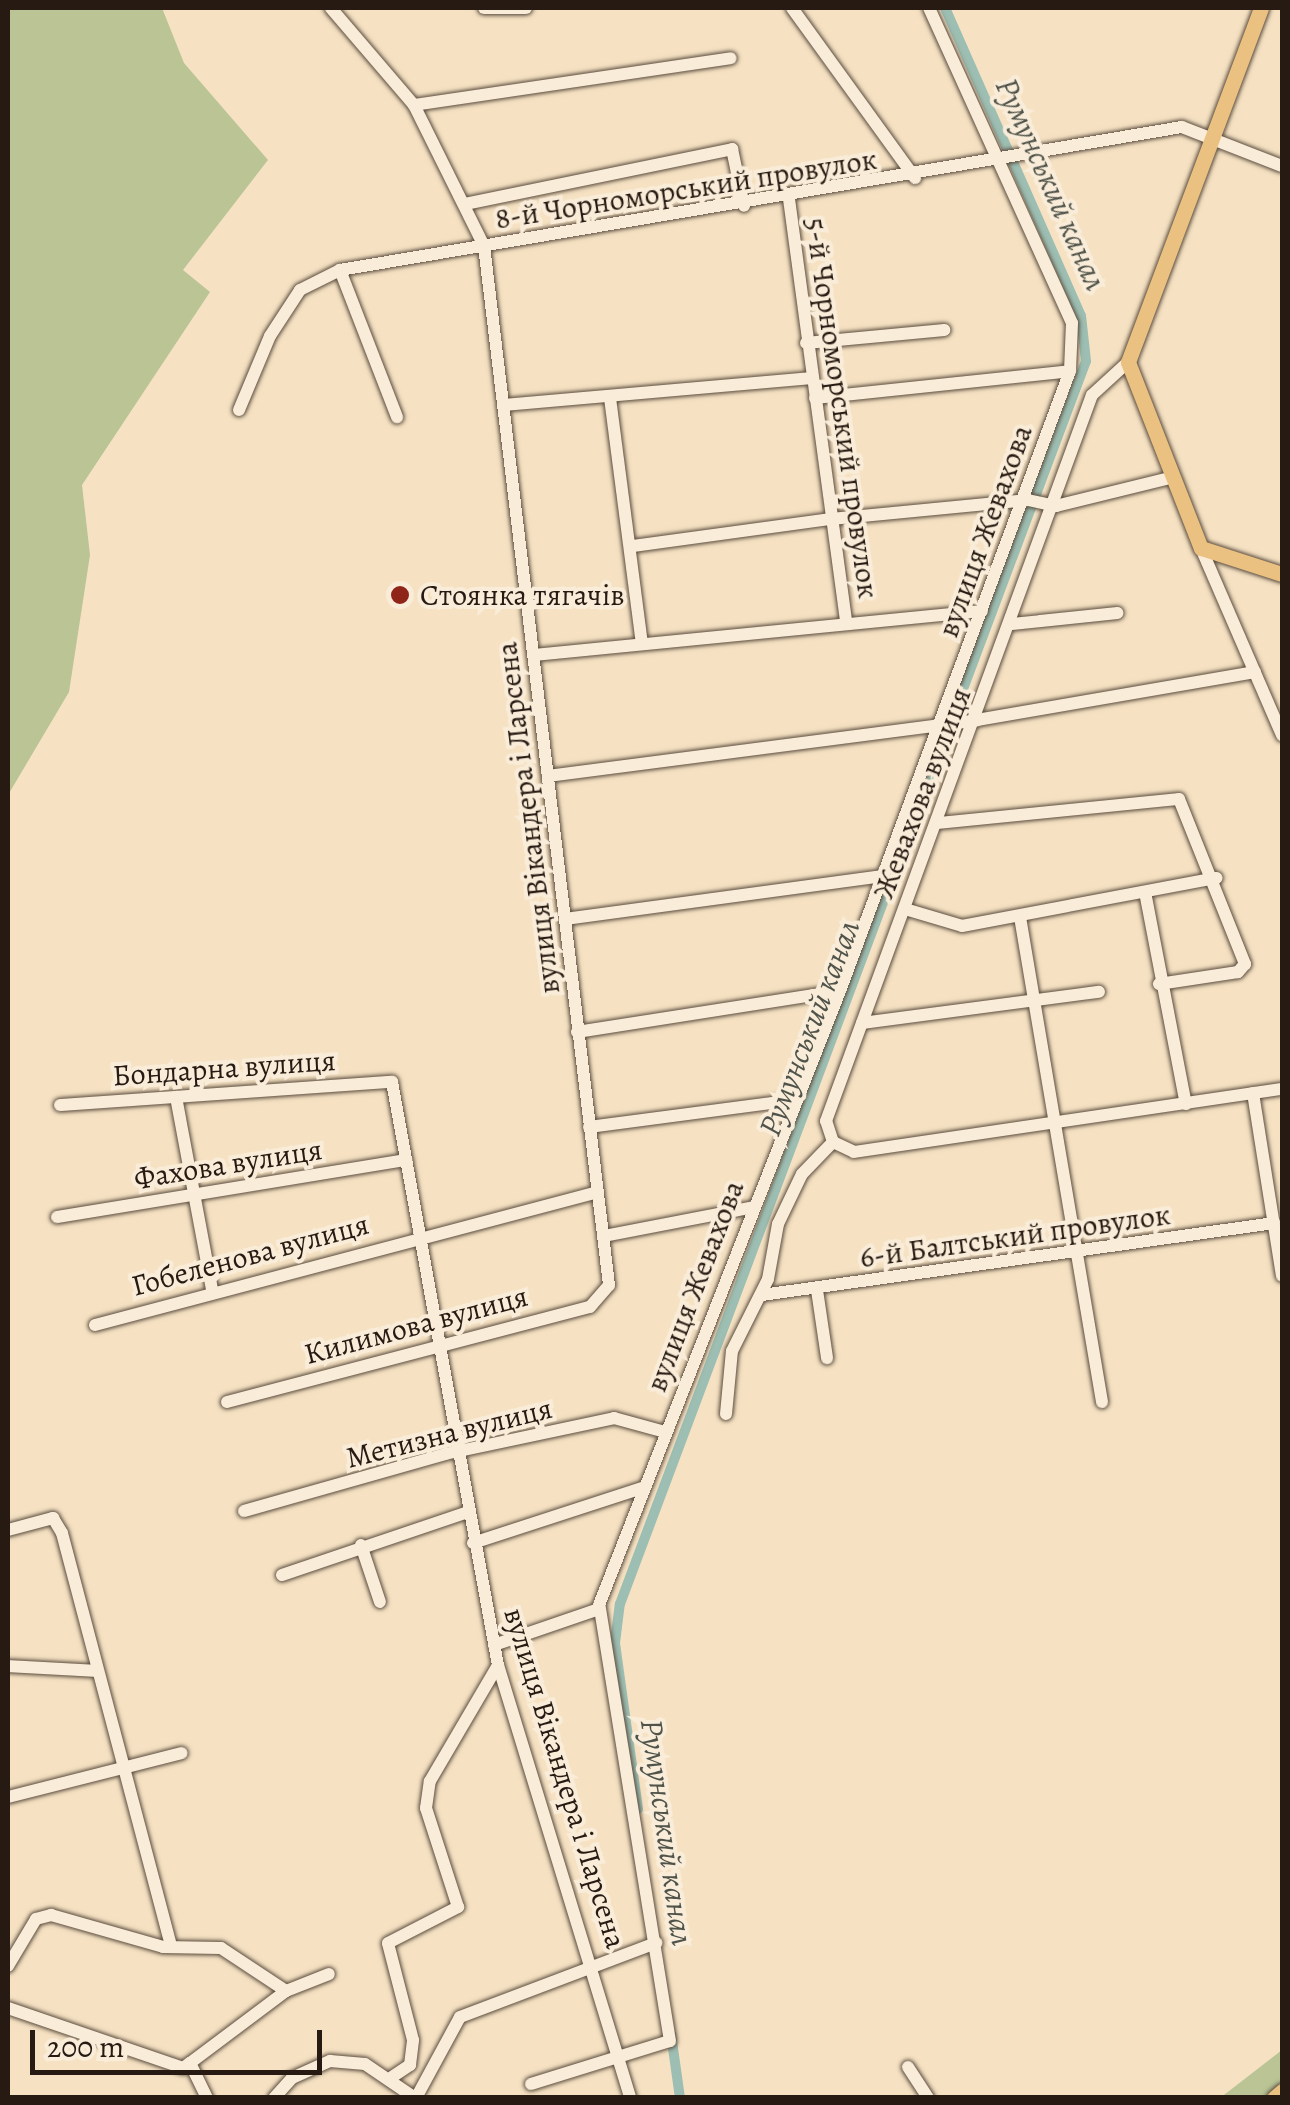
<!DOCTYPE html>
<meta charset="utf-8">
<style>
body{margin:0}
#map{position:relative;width:1290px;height:2105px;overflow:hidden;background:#f6e2c3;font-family:Alegreya,serif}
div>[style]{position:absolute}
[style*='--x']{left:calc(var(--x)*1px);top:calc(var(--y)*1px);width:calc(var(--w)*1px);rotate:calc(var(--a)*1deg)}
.green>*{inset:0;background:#bac495}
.canal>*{height:10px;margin:-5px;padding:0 5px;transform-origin:5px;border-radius:5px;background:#9dbeb2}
.roads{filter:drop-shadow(0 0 2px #5a4c3e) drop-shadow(0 0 2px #5a4c3e)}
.minor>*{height:12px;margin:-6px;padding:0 6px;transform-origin:6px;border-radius:6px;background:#f9ecd8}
.major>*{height:15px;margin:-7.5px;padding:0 7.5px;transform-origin:7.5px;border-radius:7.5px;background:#ebc182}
.dots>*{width:28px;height:28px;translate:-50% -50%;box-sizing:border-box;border:5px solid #f9ecd8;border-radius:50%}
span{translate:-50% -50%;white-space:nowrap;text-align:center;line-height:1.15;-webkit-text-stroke:8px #f9ecd8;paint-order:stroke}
.street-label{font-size:30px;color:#261a12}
.poi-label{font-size:30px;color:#261a12}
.left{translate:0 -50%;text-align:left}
.water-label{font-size:32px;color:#50534a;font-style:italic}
.frame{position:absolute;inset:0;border:10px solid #261a12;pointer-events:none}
.scale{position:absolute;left:30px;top:2030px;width:292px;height:45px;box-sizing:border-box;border:5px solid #261a12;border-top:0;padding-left:12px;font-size:30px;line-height:35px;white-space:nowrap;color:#261a12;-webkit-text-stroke:8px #f9ecd8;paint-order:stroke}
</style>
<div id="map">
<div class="green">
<div style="clip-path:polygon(8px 8px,162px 8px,184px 63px,268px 160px,183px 270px,210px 292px,82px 485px,90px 555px,69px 692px,8px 795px)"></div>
<div style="clip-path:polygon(1282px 2050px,1282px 2087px,1268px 2097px,1220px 2098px)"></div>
</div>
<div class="canal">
<div style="--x:638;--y:1809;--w:168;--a:-97.9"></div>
<div style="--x:615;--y:1643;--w:39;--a:-83"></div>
<div style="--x:620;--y:1604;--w:1327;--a:-69.45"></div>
<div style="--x:1086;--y:361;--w:45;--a:-96.3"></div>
<div style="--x:1081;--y:316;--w:337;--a:-113.8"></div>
<div style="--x:671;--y:2034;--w:65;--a:82"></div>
</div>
<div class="roads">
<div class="minor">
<div style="--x:484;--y:8;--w:42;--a:0"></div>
<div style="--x:792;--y:8;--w:210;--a:54.1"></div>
<div style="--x:414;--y:105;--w:320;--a:-8.4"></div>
<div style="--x:789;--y:199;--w:428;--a:82.3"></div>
<div style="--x:465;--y:204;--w:273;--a:-11.6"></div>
<div style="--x:732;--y:149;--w:58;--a:78.1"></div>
<div style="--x:340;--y:270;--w:158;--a:68.8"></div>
<div style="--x:806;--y:343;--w:139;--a:-5.4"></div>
<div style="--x:610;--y:398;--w:248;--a:82.6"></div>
<div style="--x:815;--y:398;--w:256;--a:-6"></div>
<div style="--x:504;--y:405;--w:309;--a:-5"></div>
<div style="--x:239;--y:410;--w:80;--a:-67.3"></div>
<div style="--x:270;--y:336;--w:55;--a:-56.9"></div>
<div style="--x:300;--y:290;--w:45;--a:-26.6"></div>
<div style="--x:340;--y:270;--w:854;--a:-9.64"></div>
<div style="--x:1182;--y:127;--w:107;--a:21.3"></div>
<div style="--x:633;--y:546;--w:200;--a:-7.8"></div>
<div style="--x:831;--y:519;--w:198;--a:-5.5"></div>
<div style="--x:1028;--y:500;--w:29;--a:12"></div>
<div style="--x:1056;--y:506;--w:117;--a:-13.8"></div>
<div style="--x:1201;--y:548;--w:204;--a:66.6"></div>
<div style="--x:1012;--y:624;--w:106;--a:-6"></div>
<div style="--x:534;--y:655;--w:450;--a:-5.6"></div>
<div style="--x:548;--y:776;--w:433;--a:-7.4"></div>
<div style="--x:977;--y:720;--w:282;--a:-9.8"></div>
<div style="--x:938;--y:823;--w:242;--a:-5.7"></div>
<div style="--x:1179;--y:799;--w:178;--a:68.2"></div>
<div style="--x:1245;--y:964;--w:11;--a:131"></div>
<div style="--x:1238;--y:972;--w:80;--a:171.4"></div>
<div style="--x:1145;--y:892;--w:216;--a:79.1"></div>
<div style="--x:905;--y:909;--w:59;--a:16.6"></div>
<div style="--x:962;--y:926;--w:259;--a:-10.7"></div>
<div style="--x:1020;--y:917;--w:492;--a:80.4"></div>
<div style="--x:565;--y:919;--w:319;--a:-7.7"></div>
<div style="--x:862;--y:1023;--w:239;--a:-7.5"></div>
<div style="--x:577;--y:1032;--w:266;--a:-8.9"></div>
<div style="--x:1253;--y:1093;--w:185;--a:81"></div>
<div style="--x:176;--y:1097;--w:195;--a:79.4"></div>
<div style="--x:60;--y:1105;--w:333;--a:-4"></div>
<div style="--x:392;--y:1082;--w:593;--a:79.7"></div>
<div style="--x:498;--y:1665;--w:453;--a:73"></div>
<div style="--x:589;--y:1127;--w:206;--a:-7.5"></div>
<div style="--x:833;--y:1142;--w:22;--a:-108"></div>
<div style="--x:826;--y:1121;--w:773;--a:-69.88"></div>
<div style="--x:1092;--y:395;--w:49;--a:-42.5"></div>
<div style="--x:833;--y:1142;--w:23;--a:25"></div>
<div style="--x:854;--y:1152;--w:433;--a:-8.4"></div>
<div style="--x:57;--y:1217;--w:354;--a:-9.3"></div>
<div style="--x:604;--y:1236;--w:153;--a:-10.9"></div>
<div style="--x:817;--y:1290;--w:69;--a:81.6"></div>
<div style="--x:762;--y:1295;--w:517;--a:-8"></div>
<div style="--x:95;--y:1325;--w:520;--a:-14.81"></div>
<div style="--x:227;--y:1402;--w:375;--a:-14.7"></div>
<div style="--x:590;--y:1307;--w:29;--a:-49"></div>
<div style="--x:609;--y:1285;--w:1046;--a:-96.86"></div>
<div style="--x:484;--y:246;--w:157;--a:-116.4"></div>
<div style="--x:414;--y:105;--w:128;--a:-130.6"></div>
<div style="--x:726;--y:1414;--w:63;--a:-84.6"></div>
<div style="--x:732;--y:1351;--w:80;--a:-63.4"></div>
<div style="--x:768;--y:1279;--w:56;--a:-79.7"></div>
<div style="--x:778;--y:1224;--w:55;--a:-64.4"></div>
<div style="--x:802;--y:1174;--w:45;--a:-45.9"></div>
<div style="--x:244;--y:1511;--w:209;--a:-15.8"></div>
<div style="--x:445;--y:1454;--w:173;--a:-12"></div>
<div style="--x:614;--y:1418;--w:53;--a:15.4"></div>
<div style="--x:8;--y:1530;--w:47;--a:-14.9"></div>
<div style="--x:53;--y:1518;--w:17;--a:59"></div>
<div style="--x:62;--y:1533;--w:426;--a:75.2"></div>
<div style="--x:473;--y:1543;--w:181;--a:-18"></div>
<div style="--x:361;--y:1545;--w:60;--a:71.6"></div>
<div style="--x:282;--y:1575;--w:196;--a:-18.7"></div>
<div style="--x:494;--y:1645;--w:111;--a:-18.9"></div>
<div style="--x:8;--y:1666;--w:89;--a:3.2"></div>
<div style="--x:8;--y:1797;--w:179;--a:-14.2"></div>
<div style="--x:8;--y:1966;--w:55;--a:-59.2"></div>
<div style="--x:36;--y:1919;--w:16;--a:-15"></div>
<div style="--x:51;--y:1915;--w:116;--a:15.9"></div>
<div style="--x:163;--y:1947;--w:58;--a:1"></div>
<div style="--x:221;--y:1948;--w:78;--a:33.5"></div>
<div style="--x:8;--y:2008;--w:185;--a:18.9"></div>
<div style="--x:183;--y:2068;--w:9;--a:-36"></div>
<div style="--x:190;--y:2063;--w:39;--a:64"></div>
<div style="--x:190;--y:2063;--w:120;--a:-36.9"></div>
<div style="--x:286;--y:1991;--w:46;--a:-21.6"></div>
<div style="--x:908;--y:2067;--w:37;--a:57"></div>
<div style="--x:392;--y:2077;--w:22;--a:-34"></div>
<div style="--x:410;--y:2065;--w:25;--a:-83"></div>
<div style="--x:413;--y:2040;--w:100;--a:-104.5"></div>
<div style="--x:388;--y:1943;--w:79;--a:-27.2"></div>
<div style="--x:458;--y:1907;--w:104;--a:-107.9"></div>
<div style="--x:426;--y:1808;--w:27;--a:-82"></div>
<div style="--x:430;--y:1781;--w:134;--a:-59.6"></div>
<div style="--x:531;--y:2084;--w:145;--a:-17.2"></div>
<div style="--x:670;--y:2041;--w:442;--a:-99.2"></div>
<div style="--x:599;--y:1605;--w:660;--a:-68.57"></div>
<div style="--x:840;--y:991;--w:661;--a:-69.65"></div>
<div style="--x:1070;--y:371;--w:48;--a:-87.6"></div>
<div style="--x:1072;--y:323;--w:346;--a:-114.4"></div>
<div style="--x:274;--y:2098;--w:27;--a:-48"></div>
<div style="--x:292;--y:2078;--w:42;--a:-24.1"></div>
<div style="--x:330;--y:2061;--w:35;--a:5"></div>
<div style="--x:365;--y:2064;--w:60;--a:34.2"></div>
<div style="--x:416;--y:2098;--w:92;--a:-61.5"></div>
<div style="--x:460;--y:2017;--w:210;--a:-20.7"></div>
</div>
<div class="major">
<div style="--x:1261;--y:8;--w:378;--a:110.6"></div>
<div style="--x:1128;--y:362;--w:200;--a:68.6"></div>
<div style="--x:1201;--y:548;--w:85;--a:17.8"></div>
<div style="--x:1274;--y:2098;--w:11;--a:-41"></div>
</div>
</div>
<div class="dots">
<div style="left:400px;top:595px;background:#8f2418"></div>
</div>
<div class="street-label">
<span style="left:686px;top:189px;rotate:-9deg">8-й Чорноморський провулок</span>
<span style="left:842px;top:408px;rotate:82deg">5-й Чорноморський провулок</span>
<span style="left:985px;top:531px;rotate:-70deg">вулиця Жевахова</span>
<span style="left:922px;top:793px;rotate:-69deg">Жевахова вулиця</span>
<span style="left:528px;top:818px;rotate:-97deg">вулиця Вікандера і Ларсена</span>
<span style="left:224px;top:1068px;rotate:-4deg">Бондарна вулиця</span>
<span style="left:228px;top:1164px;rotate:-9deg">Фахова вулиця</span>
<span style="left:1015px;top:1236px;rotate:-8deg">6-й Балтський провулок</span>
<span style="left:250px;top:1255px;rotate:-15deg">Гобеленова вулиця</span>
<span style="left:695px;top:1286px;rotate:-69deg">вулиця Жевахова</span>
<span style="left:416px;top:1325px;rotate:-15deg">Килимова вулиця</span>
<span style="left:449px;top:1433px;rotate:-14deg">Метизна вулиця</span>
<span style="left:565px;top:1778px;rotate:73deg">вулиця Вікандера і Ларсена</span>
</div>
<div class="poi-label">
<span class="left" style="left:420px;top:595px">Стоянка тягачів</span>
</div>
<div class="water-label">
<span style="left:1051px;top:184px;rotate:66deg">Румунський канал</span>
<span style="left:809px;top:1028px;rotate:-69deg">Румунський канал</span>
<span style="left:667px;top:1832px;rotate:82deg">Румунський канал</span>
</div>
<div class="frame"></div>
<div class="scale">200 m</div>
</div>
